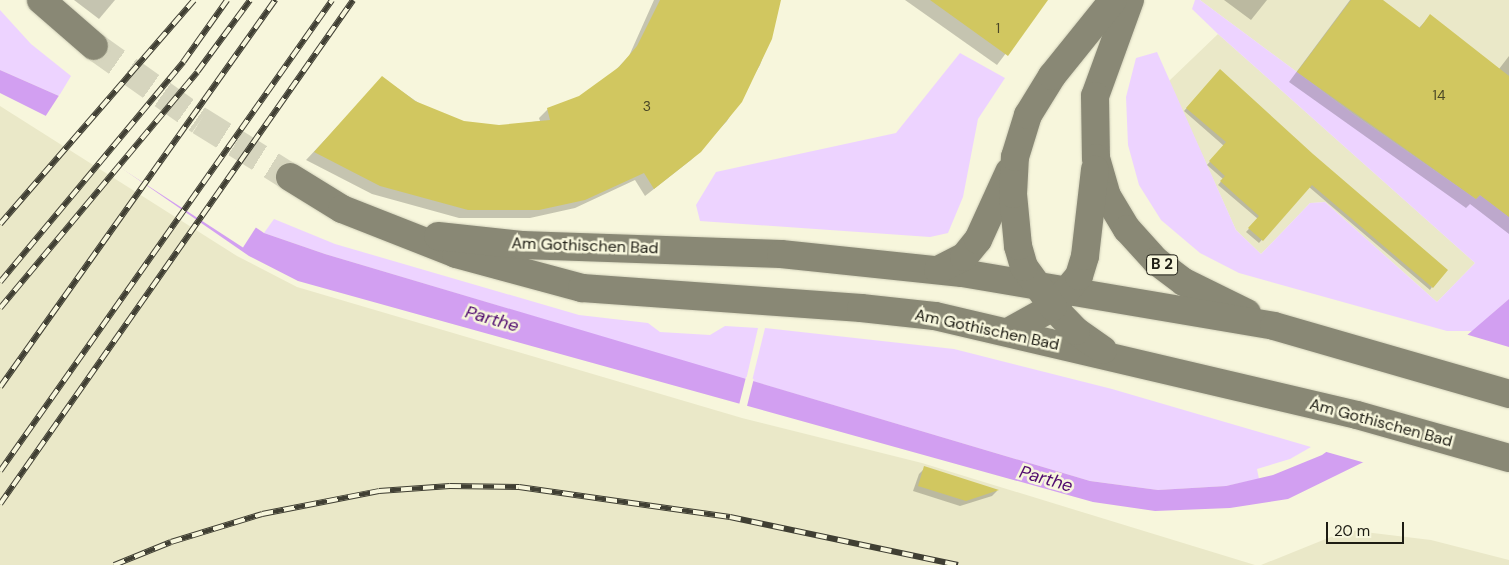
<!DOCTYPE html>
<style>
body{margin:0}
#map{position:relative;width:1509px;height:565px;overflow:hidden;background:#f7f6dc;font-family:"DM Sans",sans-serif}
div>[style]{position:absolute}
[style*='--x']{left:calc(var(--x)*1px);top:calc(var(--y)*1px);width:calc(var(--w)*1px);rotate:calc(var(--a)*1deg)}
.built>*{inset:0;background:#eae8c8}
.green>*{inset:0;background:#edd3ff}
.water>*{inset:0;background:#d29ff1}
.pier>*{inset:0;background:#f7f6dc;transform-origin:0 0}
.shadow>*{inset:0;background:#0003}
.building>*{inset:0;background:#d1c760}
.major-tunnel>*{height:28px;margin-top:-14px;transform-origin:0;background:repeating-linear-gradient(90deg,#d6d5be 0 28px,transparent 0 42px)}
.roads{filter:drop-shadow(0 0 1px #d4d3bc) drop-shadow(0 0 1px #d4d3bc)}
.major>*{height:28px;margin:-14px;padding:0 14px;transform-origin:14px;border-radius:14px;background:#898875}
.rail>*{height:5.5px;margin-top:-2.75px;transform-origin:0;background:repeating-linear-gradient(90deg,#f7f6dc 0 11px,#403f33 0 22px);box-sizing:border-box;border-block:1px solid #403f33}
span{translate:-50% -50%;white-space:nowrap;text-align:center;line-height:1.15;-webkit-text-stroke:5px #f7f6dc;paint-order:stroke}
.number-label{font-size:14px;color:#4a4726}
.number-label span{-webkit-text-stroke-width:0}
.shield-label span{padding:1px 4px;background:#f7f6dc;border:1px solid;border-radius:4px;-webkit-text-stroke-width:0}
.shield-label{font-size:15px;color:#1d1c13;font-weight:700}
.street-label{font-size:16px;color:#1d1c13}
.water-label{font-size:18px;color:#510c6f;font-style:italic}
.scale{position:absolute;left:1326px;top:522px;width:78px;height:22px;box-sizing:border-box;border:2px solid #1d1c13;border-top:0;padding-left:6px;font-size:15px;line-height:18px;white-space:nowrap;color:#1d1c13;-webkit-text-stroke:4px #f7f6dc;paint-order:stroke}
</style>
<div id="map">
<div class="built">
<div style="clip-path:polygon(1200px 0,1509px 0,1509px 217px,1480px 195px,1476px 199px,1355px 115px)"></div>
<div style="clip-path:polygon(1218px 34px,1475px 263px,1437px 302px,1325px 202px,1310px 203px,1261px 254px,1236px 230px,1169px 81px)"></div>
<div style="clip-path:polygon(0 106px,237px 256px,297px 287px,742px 418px,922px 463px,1255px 565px,0 565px)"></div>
<div style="clip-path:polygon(1348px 530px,1431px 540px,1509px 560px,1509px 565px,1261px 565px)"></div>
</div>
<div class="green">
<div style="clip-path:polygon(1195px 0,1200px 0,1355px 115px,1476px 199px,1480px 195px,1509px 217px,1509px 299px,1473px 331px,1447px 331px,1239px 273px,1200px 253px,1161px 220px,1139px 185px,1128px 145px,1126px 97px,1136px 58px,1157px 52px,1236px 230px,1261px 254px,1310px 203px,1325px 202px,1437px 302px,1475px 263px,1218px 34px,1192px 9px)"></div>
<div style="clip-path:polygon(0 10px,31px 44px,71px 76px,59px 96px,0 70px)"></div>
<div style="clip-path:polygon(960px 53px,1005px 78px,978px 119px,963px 197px,948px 233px,930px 237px,700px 221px,696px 205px,716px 172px,896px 133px)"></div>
<div style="clip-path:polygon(274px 219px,335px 244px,579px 315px,648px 323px,660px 332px,710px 335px,725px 326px,758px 328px,746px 380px,325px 254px,264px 233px)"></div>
<div style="clip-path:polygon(765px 328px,954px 349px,1112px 389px,1311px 447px,1290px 459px,1257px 469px,1259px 479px,1226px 486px,1158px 490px,1090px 481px,752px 381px)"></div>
</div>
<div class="water">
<div style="clip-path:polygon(0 70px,59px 96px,264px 233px,325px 254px,1090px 481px,1158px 490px,1226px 486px,1273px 475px,1322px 455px,1357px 430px,1509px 299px,1509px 355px,1382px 453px,1288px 499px,1230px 508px,1155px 511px,1093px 502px,298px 281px,249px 256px,46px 116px,0 93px)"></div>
</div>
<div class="pier">
<div style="left:60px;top:94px;width:237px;height:29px;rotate:33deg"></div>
<div style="clip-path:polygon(1465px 334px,1509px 347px,1509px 358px,1369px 464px,1323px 451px,1356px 428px)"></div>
<div style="left:746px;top:377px;width:8px;height:30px;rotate:14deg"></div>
</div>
<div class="shadow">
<div style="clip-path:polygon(74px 0,115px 0,99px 19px)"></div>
<div style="clip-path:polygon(654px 0,779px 0,774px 26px,760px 65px,727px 121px,691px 160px,645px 196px,635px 180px,575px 208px,530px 218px,459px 218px,372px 194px,306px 160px,383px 78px,430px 111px,464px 122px,499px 126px,540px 121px,539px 118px,548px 109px,579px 97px,606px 80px,629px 56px)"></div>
<div style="clip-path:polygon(905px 0,1046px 0,997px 65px)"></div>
<div style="clip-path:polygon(1224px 0,1267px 0,1251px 20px)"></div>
<div style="clip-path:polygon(1350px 0,1381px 0,1419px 28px,1430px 16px,1499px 69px,1509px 56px,1509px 234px,1470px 204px,1466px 208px,1289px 82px)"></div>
<div style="clip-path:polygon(1220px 71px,1432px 287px,1430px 290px,1309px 187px,1259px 243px,1246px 232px,1258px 219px,1218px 185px,1223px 179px,1207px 165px,1224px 146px,1184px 111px)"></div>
<div style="clip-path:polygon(925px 468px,997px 491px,992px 496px,960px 506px,913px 491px,919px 474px)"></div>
</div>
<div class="building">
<div style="clip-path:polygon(660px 0,781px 0,772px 39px,742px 102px,701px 152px,654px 189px,644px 173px,585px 200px,539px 210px,468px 210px,380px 186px,314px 152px,382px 76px,415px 101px,464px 121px,499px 125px,550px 120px,547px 108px,579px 96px,619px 67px,637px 46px)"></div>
<div style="clip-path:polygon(930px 0,1048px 0,1008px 56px)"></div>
<div style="clip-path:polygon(1351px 0,1383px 0,1420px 28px,1430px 14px,1509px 76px,1509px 217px,1480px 195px,1476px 199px,1297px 72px)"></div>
<div style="clip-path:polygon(1220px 69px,1313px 154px,1448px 270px,1433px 288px,1312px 185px,1263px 241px,1248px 228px,1259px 216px,1220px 181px,1225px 176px,1209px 161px,1226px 142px,1186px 108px)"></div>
<div style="clip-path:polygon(924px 466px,999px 490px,966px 501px,918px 486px)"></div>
</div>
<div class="major-tunnel">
<div style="--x:94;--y:46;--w:130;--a:35.3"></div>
<div style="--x:200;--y:121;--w:106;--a:31.9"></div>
</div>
<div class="roads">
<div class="major">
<div style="--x:41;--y:0;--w:70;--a:41"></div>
<div style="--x:1130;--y:0;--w:102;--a:110"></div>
<div style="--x:1095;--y:96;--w:62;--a:89.1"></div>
<div style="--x:1096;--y:158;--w:40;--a:74"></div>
<div style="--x:1107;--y:196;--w:39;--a:59"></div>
<div style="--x:1127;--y:229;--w:43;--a:47.8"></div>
<div style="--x:1156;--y:261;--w:35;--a:37"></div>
<div style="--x:1184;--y:282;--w:70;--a:26.2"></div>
<div style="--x:290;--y:177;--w:61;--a:31.6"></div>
<div style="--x:342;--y:209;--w:123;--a:21.5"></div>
<div style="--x:456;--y:254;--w:131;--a:15.1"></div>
<div style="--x:582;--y:288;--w:280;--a:4.1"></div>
<div style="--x:861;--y:308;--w:74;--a:6.2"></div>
<div style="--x:935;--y:316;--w:433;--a:13.2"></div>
<div style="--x:1357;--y:415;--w:158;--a:15.8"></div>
<div style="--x:438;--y:236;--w:84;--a:6.1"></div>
<div style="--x:522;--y:245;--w:259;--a:2"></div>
<div style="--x:781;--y:254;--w:182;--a:6"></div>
<div style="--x:962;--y:273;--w:316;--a:9.6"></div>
<div style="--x:1274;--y:326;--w:245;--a:16.1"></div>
<div style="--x:938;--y:270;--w:29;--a:-27"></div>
<div style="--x:964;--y:257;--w:22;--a:-51"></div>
<div style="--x:978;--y:240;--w:75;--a:-65.5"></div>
<div style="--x:1008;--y:332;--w:51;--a:-29.1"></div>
<div style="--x:1053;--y:307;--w:40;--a:-50"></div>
<div style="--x:1079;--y:276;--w:21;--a:-73"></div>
<div style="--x:1085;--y:256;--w:87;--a:-83.4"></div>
<div style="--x:1103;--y:350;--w:33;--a:-145"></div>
<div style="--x:1076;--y:331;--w:33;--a:-134"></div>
<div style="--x:1053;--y:307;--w:49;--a:-125.9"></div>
<div style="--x:1024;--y:267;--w:22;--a:-106"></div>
<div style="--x:1018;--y:246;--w:52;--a:-95.5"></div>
<div style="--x:1013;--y:194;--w:37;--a:-87"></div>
<div style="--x:1015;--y:157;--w:44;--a:-72.8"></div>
<div style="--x:1028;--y:115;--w:46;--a:-58.4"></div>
<div style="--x:1052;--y:76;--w:97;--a:-51.2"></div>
</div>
</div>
<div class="rail">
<div style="--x:0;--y:224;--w:296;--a:-49.1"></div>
<div style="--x:0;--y:282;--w:286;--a:-50.2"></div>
<div style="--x:183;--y:62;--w:76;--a:-54.6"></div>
<div style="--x:0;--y:308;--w:307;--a:-50.1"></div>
<div style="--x:197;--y:72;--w:89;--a:-53.6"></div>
<div style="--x:0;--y:387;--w:475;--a:-54.6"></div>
<div style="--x:0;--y:471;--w:576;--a:-54.82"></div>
<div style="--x:0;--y:504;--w:615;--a:-54.99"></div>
<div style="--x:114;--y:565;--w:61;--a:-22"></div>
<div style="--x:171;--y:542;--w:95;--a:-17.1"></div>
<div style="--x:262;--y:514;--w:119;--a:-11.1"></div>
<div style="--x:379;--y:491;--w:71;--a:-4"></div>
<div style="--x:450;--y:486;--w:69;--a:0.8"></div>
<div style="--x:519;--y:487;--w:213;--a:8.1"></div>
<div style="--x:730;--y:517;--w:233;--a:11.9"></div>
</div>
<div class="number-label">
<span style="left:998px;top:28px">1</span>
<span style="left:1439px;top:95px">14</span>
<span style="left:647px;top:106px">3</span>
</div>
<div class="shield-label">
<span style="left:1162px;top:265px">B 2</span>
</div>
<div class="street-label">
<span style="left:585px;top:246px;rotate:2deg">Am Gothischen Bad</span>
<span style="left:987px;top:330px;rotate:12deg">Am Gothischen Bad</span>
<span style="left:1381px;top:423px;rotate:15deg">Am Gothischen Bad</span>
</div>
<div class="water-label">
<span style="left:492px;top:319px;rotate:16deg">Parthe</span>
<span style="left:1046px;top:479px;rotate:16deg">Parthe</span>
</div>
<div class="scale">20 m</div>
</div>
